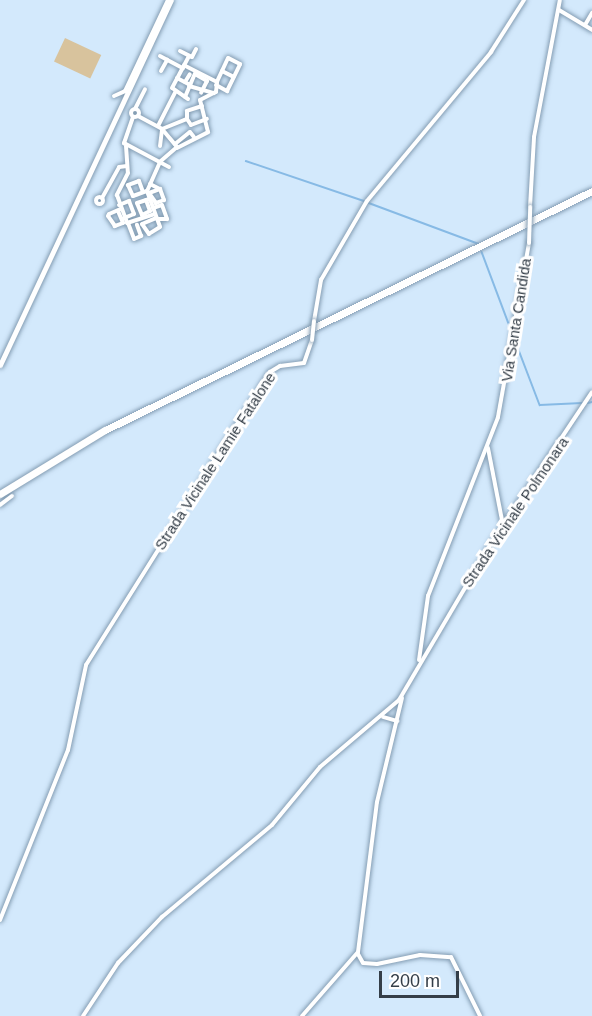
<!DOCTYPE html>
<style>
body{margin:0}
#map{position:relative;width:592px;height:1016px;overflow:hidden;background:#d3e9fc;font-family:Arial,sans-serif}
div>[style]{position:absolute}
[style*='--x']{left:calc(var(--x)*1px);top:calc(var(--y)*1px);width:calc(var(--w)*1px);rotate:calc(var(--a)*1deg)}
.green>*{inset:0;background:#d8c39d;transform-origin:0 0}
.stream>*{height:1.5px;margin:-0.75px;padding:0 0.75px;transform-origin:0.75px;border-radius:0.75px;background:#87bae5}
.roads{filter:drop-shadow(0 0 2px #839cb2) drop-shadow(0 0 2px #839cb2)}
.minor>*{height:4px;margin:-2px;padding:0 2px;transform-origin:2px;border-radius:2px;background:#fff}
.minor>.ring{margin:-2px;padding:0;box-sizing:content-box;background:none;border:4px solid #fff;border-radius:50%}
.major>*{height:5px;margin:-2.5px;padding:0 2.5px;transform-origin:2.5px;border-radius:2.5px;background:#fff}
.highway>*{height:7px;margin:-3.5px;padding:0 3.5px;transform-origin:3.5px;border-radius:3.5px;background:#fff}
.bridges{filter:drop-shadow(0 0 2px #839cb2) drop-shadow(0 0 2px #839cb2)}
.minor-bridge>*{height:4px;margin:-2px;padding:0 2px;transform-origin:2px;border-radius:2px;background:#fff}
span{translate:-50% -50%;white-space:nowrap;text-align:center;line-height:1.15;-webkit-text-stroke:6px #fff;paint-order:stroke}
.street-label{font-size:15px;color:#343e48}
.scale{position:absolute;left:379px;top:971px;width:80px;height:27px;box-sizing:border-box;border:3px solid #343e48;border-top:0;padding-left:8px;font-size:18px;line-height:21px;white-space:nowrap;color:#343e48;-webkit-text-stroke:4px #fff;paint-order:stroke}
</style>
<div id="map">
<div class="green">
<div style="left:65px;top:38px;width:40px;height:26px;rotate:25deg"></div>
</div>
<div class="stream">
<div style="--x:246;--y:161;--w:125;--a:18.7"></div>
<div style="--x:369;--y:203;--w:117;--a:20.4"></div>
<div style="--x:482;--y:252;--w:85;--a:69.4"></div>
<div style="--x:514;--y:337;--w:73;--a:69.1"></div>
<div style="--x:540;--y:405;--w:42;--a:-2.7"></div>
<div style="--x:588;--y:403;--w:4;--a:-14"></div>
</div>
<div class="roads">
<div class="minor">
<div style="--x:559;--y:10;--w:39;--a:31"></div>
<div style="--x:585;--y:25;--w:14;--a:-60"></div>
<div style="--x:180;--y:51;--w:13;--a:27"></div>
<div style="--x:192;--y:57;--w:9;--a:-63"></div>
<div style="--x:160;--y:56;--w:26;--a:28"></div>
<div style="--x:161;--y:71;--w:13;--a:-61"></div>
<div style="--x:222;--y:71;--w:13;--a:27"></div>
<div style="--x:177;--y:78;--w:15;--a:28"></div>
<div style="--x:185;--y:82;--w:9;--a:-58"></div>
<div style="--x:216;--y:85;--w:13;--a:29"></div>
<div style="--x:227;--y:91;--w:30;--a:-64"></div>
<div style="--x:240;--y:64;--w:13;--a:-153"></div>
<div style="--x:228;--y:58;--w:26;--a:115"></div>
<div style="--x:189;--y:86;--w:26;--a:16"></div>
<div style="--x:114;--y:96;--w:12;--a:-24"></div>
<div style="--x:125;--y:91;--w:101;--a:-64.7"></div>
<div style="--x:185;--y:97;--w:25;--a:-67"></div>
<div style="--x:195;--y:74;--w:14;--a:30"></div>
<div style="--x:207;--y:81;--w:13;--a:117"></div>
<div style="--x:188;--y:99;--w:19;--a:-145"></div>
<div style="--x:172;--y:88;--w:36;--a:-62"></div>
<div style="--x:202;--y:106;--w:16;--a:162"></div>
<div style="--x:187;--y:111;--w:8;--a:90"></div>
<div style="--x:187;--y:119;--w:7;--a:56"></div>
<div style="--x:191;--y:125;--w:17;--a:-21"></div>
<div style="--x:135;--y:109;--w:22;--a:-63"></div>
<div class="ring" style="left:131px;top:109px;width:4px;height:4px"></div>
<div style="--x:138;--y:116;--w:27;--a:28"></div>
<div style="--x:162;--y:129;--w:23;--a:50"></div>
<div style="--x:177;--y:147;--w:23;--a:139"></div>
<div style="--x:160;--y:162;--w:32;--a:114"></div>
<div style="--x:147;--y:191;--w:38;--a:70"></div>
<div style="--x:160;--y:227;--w:13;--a:148"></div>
<div style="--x:149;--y:234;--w:12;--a:-125"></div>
<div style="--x:142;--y:224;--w:15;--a:-23"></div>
<div style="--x:133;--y:117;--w:28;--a:109"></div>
<div style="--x:124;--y:143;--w:51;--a:28.1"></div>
<div style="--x:158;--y:126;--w:38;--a:-63"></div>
<div style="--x:162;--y:129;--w:27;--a:-22"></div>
<div style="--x:175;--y:144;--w:19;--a:-39"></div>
<div style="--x:190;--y:132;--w:6;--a:51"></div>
<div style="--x:126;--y:146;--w:27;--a:86"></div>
<div style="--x:128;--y:173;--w:25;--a:117"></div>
<div style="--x:117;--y:195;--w:30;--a:70"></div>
<div style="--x:127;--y:223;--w:29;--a:-18"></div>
<div style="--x:160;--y:146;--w:16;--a:-83"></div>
<div style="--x:177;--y:148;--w:35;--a:-27"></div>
<div style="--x:208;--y:132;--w:33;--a:-104"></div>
<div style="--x:200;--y:100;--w:18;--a:-27"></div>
<div style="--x:216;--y:92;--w:10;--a:-84"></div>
<div style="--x:217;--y:82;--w:37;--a:-153"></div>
<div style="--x:150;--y:184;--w:11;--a:27"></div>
<div style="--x:160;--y:189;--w:12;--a:70"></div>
<div style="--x:164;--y:200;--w:9;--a:159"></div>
<div style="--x:156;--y:203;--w:12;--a:-125"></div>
<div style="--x:149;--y:193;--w:12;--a:-20"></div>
<div style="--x:143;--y:192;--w:12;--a:-110"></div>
<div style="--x:139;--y:181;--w:12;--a:160"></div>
<div style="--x:128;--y:185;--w:12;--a:66"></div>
<div style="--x:133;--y:196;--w:15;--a:-20"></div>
<div class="ring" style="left:95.5px;top:196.5px;width:3px;height:3px"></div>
<div style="--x:102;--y:198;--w:35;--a:-61"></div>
<div style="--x:119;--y:167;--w:8;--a:-7"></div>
<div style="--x:146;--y:200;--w:12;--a:70"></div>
<div style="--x:150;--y:211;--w:9;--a:153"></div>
<div style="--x:142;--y:215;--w:13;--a:-113"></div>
<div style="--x:137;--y:203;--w:13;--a:-18"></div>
<div style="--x:119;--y:205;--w:11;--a:-22"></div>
<div style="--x:129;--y:201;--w:14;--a:69"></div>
<div style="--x:134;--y:214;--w:11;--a:158"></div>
<div style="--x:530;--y:207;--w:70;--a:-86.7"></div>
<div style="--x:534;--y:137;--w:139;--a:-79.3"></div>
<div style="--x:153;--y:208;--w:9;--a:-18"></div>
<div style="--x:162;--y:205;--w:15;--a:70"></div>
<div style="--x:167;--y:219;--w:9;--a:180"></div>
<div style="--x:118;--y:211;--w:13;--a:67"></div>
<div style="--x:123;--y:223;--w:9;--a:159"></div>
<div style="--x:115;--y:226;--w:12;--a:-125"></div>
<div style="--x:108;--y:216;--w:2;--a:-63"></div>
<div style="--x:109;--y:214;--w:13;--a:-23"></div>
<div style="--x:128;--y:223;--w:17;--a:69"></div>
<div style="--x:134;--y:239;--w:8;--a:-23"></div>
<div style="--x:141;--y:236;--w:12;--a:-110"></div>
<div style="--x:314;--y:321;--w:42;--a:-80.3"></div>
<div style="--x:321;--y:280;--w:91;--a:-59.8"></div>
<div style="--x:367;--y:201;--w:194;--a:-50.2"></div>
<div style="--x:491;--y:52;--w:62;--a:-57.6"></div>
<div style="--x:488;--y:448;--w:78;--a:79"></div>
<div style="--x:0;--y:505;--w:15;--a:-37"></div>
<div style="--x:419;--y:660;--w:65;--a:-82"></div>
<div style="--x:428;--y:596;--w:192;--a:-68.6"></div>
<div style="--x:498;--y:417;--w:177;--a:-79.9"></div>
<div style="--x:383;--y:717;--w:15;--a:16"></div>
<div style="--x:0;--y:920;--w:183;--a:-68.2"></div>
<div style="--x:68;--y:750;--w:87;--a:-78"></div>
<div style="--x:86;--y:665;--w:346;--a:-57.9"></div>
<div style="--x:270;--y:372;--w:12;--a:-31"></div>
<div style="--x:280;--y:366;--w:24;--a:-7"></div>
<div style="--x:304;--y:363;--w:24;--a:-71"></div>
<div style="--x:358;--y:954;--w:10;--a:61"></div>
<div style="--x:363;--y:963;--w:14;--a:4"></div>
<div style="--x:377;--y:964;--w:44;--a:-11.8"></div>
<div style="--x:420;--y:955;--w:31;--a:4"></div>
<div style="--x:451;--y:957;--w:66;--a:63.8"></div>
<div style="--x:83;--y:1016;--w:64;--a:-56.6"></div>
<div style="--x:118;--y:963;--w:64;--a:-46.3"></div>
<div style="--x:162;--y:917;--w:143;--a:-39.9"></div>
<div style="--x:272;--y:825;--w:75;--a:-50.4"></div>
<div style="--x:320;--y:767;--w:104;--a:-40.3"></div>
<div style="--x:399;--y:700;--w:183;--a:-59.5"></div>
<div style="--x:492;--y:542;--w:180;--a:-56.3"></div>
<div style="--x:302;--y:1016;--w:85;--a:-48.8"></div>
<div style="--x:358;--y:952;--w:151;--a:-82.8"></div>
<div style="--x:377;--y:802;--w:107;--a:-76.5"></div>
</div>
<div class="major">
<div style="--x:0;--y:365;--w:403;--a:-64.9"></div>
</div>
<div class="highway">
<div style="--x:0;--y:494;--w:123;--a:-31.4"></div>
<div style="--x:105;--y:430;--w:542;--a:-26.14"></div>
</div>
</div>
<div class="bridges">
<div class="minor-bridge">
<div style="--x:529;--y:243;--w:36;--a:-88"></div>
<div style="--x:312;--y:340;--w:19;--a:-84"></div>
</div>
</div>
<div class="street-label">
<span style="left:516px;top:320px;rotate:-81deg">Via Santa Candida</span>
<span style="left:215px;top:461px;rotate:-57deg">Strada Vicinale Lamie Fatalone</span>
<span style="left:515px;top:512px;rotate:-56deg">Strada Vicinale Polmonara</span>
</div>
<div class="scale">200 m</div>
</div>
